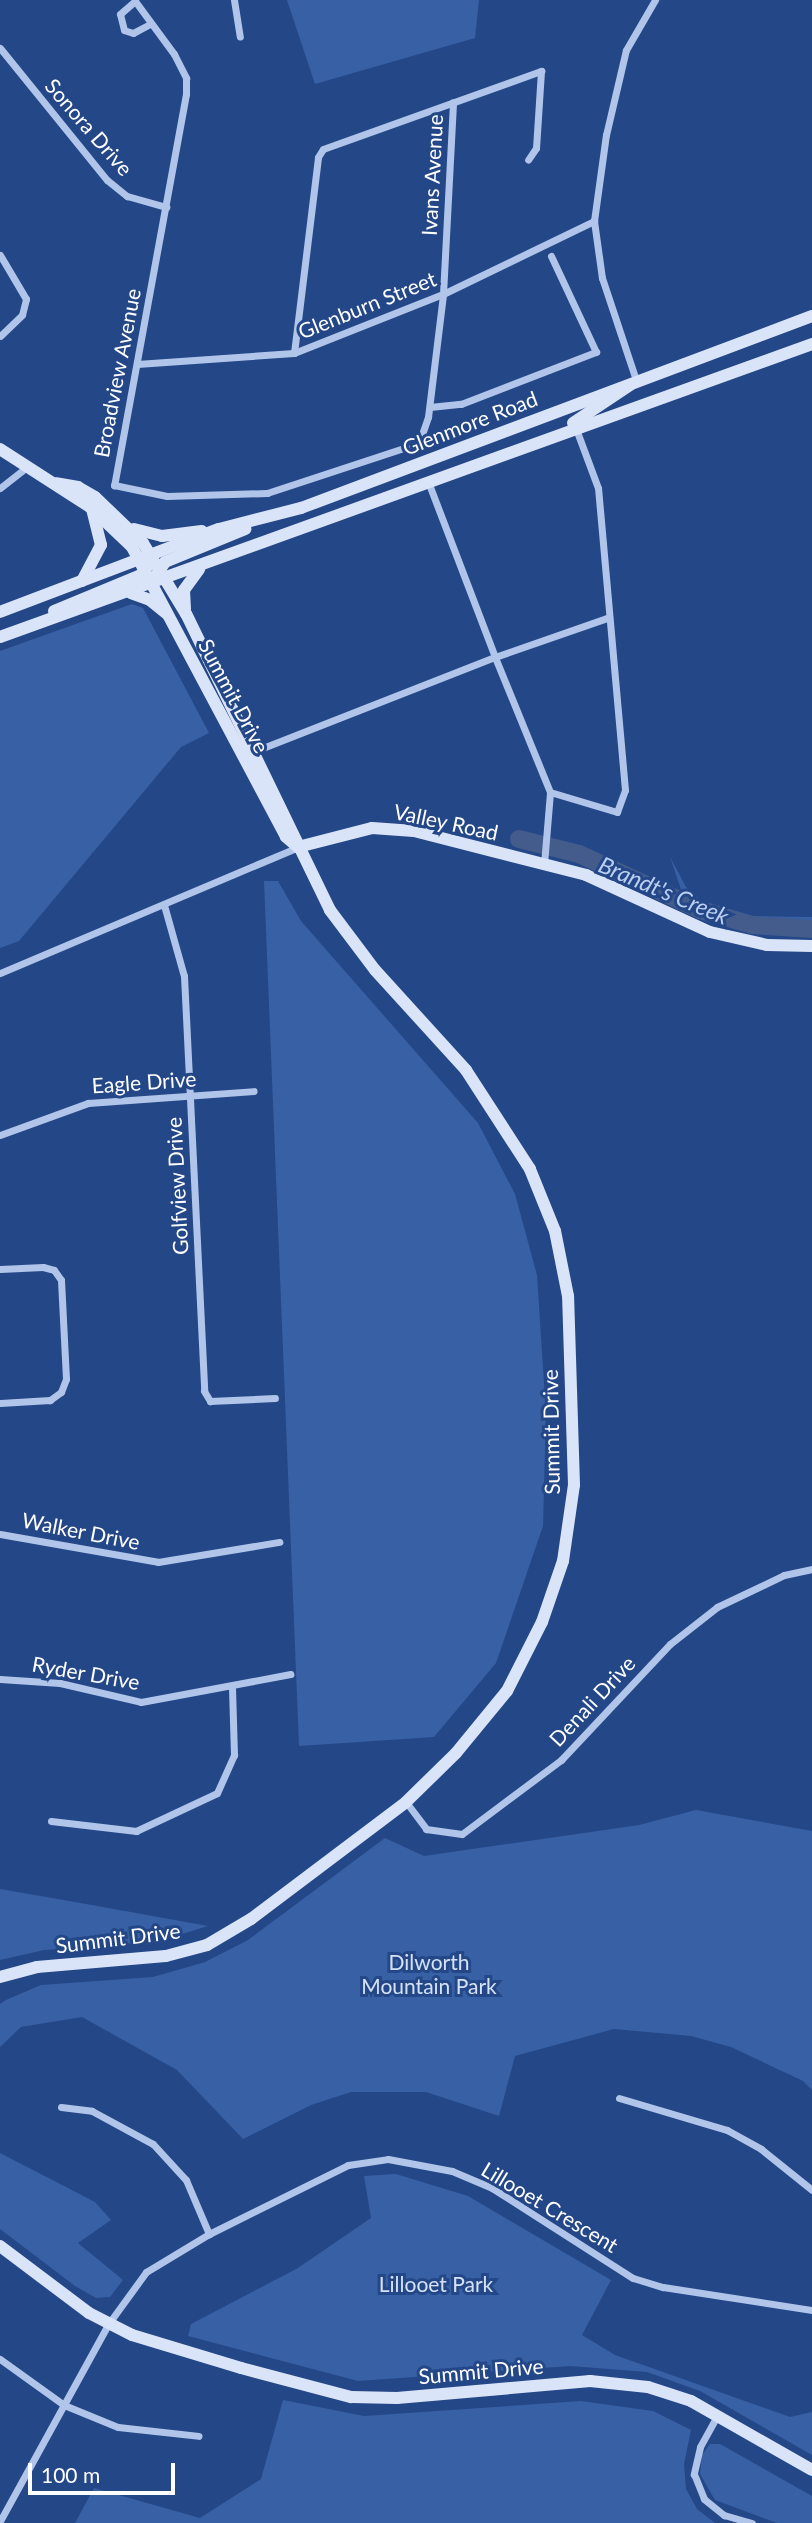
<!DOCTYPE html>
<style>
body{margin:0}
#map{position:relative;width:812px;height:2523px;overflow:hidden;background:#244788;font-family:Lato,sans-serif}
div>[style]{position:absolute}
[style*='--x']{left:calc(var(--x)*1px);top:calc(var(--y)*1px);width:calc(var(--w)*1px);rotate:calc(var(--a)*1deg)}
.green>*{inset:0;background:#3860a4}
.river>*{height:18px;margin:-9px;padding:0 9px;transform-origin:9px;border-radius:9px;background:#435c8c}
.street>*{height:7px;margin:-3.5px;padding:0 3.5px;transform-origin:3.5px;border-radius:3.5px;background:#b0c5e9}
.secondary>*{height:12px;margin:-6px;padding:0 6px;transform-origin:6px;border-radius:6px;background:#dae4f8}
span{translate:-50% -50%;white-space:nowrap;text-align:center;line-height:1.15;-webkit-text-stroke:6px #244788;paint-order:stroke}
.street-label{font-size:21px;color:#fff}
.park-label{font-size:21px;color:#d4e1f7}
.water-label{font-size:23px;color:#bbcff1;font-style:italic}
.scale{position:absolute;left:28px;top:2463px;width:147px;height:32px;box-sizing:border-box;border:4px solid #fff;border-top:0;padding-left:9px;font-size:21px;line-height:24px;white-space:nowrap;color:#fff;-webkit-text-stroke:5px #244788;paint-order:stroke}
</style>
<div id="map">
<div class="green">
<div style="clip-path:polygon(287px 0,479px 0,475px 38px,315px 84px)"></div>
<div style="clip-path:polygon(132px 604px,143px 608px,209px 733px,181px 747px,19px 941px,0 948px,0 651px)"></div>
<div style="clip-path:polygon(670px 857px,686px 887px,704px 903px,747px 916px,812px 917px,812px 933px,751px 931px,689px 913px)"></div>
<div style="clip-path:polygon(264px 881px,278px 881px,301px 921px,478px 1123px,515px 1194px,537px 1275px,546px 1414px,543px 1526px,496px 1663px,434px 1737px,299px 1746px)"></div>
<div style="clip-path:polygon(696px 1810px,812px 1831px,812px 2090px,803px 2081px,731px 2047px,691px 2036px,614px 2029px,515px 2056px,499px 2116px,426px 2092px,351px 2092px,311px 2105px,243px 2139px,177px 2070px,82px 2017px,21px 2027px,0 2047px,0 2004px,6px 2000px,41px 1985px,153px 1977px,205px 1962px,248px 1940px,385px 1838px,424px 1856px,639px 1825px)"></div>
<div style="clip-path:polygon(0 1889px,75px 1902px,208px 1926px,153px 1943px,44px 1950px,0 1960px)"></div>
<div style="clip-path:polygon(0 2153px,95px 2202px,111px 2220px,78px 2243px,123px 2280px,110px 2297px,96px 2298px,75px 2286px,0 2229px)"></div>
<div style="clip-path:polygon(396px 2174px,468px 2196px,611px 2280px,582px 2335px,615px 2355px,790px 2417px,812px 2412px,812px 2455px,700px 2391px,647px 2372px,570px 2366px,358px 2381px,188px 2336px,191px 2324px,298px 2268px,371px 2218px,364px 2176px)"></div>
<div style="clip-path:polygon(283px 2400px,364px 2416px,581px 2401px,653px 2411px,691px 2430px,684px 2464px,686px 2489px,697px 2509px,715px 2523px,75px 2523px,94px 2488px,200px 2518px,261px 2479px)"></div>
<div style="clip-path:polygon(710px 2444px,720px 2444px,812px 2496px,812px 2523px,777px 2523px,715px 2500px,700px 2474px,702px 2455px)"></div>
</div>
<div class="river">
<div style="--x:519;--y:839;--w:62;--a:14"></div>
<div style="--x:579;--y:854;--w:134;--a:24.7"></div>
<div style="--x:701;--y:910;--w:53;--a:16.4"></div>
<div style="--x:752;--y:925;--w:60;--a:3.8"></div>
</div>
<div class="street">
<div style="--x:234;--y:0;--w:37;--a:81"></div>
<div style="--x:150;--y:24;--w:19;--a:152"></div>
<div style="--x:133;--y:33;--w:9;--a:-162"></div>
<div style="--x:124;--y:30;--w:16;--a:-104"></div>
<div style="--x:120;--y:14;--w:20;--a:-41"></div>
<div style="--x:135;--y:1;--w:66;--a:53.7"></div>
<div style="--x:174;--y:54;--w:27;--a:63"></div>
<div style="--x:186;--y:78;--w:16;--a:90"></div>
<div style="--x:186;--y:94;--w:398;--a:100.4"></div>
<div style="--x:114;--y:485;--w:54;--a:11.7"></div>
<div style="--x:167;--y:496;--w:100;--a:-1.7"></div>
<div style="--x:267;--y:493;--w:160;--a:-18.2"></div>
<div style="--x:419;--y:443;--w:28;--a:-71"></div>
<div style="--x:428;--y:417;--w:124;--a:-83"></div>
<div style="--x:443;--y:294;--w:192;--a:-87"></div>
<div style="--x:0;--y:48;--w:170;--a:51"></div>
<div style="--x:107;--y:180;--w:26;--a:39"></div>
<div style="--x:127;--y:196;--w:41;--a:15.8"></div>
<div style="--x:0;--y:255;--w:51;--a:59.4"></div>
<div style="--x:26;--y:299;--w:16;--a:104"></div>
<div style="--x:22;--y:315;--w:30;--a:136"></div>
<div style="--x:294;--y:353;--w:197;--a:-83"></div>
<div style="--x:318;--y:157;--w:9;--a:-58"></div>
<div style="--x:323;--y:149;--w:232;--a:-19.7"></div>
<div style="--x:541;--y:71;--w:77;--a:93.7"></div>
<div style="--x:536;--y:148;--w:14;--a:124"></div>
<div style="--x:137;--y:364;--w:157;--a:-4"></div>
<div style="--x:294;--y:353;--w:160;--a:-21.6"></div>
<div style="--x:443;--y:294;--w:168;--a:-25.8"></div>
<div style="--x:636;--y:380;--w:108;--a:-108.4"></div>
<div style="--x:602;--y:278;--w:58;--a:-98"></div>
<div style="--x:594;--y:221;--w:87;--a:-82.1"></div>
<div style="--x:606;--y:135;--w:87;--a:-76.8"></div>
<div style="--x:626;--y:50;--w:58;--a:-59.9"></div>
<div style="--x:430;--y:407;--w:31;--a:-6"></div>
<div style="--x:461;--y:404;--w:145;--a:-21.1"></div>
<div style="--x:596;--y:352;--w:106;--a:-115.1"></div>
<div style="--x:0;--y:488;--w:34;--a:-38"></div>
<div style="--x:255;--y:751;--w:258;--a:-21.4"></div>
<div style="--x:495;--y:657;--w:187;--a:-110.9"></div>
<div style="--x:550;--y:792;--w:70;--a:16.6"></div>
<div style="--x:617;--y:812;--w:23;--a:-70"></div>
<div style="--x:625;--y:790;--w:303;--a:-95.1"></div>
<div style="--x:598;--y:488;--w:63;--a:-110.4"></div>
<div style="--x:544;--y:864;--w:72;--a:-85.2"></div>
<div style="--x:550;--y:792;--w:146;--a:-112.2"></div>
<div style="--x:495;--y:657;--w:119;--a:-19.2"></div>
<div style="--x:164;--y:905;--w:74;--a:74.3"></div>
<div style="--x:184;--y:976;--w:415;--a:87.2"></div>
<div style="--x:204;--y:1391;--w:12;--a:59"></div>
<div style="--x:210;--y:1401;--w:65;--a:-2.6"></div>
<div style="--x:0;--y:973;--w:324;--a:-22.9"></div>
<div style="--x:0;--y:1135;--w:94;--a:-20"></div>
<div style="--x:88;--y:1103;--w:166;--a:-4.1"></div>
<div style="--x:0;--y:1269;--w:43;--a:-2.7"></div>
<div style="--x:43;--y:1267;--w:11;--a:15"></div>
<div style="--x:54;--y:1270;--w:12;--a:55"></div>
<div style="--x:61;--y:1280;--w:99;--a:87.1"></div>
<div style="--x:66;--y:1379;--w:14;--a:111"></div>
<div style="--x:61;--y:1392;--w:14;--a:144"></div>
<div style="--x:50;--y:1400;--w:50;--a:176.6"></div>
<div style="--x:0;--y:1534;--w:160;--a:10"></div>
<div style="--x:158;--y:1562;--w:123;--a:-9.4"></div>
<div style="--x:0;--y:1679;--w:60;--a:3.8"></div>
<div style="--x:60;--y:1683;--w:83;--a:13.2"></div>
<div style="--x:141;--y:1702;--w:152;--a:-10.6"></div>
<div style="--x:406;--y:1802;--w:34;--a:53"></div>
<div style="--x:426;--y:1829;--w:36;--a:8"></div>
<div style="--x:462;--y:1834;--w:124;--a:-36.8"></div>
<div style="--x:561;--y:1760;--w:159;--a:-46.8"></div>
<div style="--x:670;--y:1644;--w:60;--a:-38.2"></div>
<div style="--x:717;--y:1607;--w:74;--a:-25.5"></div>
<div style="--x:784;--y:1575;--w:29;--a:-12"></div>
<div style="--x:51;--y:1821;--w:86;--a:6.7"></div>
<div style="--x:136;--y:1831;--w:89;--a:-25.1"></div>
<div style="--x:217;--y:1793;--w:42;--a:-65.9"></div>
<div style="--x:234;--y:1755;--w:67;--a:-91.7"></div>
<div style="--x:619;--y:2098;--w:113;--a:16.5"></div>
<div style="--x:727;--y:2130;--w:39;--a:29"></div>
<div style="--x:761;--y:2149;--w:65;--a:38.8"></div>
<div style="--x:61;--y:2107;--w:31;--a:7"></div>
<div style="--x:92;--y:2111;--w:69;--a:28.4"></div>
<div style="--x:153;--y:2144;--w:49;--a:47.5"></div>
<div style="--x:186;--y:2180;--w:59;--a:66.9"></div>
<div style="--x:0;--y:2359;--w:79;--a:35.7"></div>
<div style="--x:64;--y:2405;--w:58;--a:22.2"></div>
<div style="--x:118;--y:2427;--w:81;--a:6.3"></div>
<div style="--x:717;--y:2416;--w:35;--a:119"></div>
<div style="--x:700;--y:2447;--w:28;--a:103"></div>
<div style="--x:694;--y:2474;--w:27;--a:68"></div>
<div style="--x:704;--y:2499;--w:26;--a:39"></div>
<div style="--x:724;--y:2515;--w:29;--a:16"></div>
<div style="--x:0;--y:2521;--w:226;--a:-61.2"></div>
<div style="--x:109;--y:2323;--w:63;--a:-54"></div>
<div style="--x:146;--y:2272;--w:74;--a:-31.1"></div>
<div style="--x:209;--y:2234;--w:155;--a:-26.4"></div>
<div style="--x:348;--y:2165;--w:40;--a:-8.5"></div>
<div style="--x:388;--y:2159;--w:65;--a:10.6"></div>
<div style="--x:452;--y:2171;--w:43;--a:23"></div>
<div style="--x:492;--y:2188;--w:167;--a:32.6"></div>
<div style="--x:633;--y:2278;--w:31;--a:17"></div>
<div style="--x:663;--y:2287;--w:151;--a:8.8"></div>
</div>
<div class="secondary">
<div style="--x:573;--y:423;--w:69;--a:-33.7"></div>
<div style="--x:0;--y:449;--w:107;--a:32.8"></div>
<div style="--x:90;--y:507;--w:58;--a:43.6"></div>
<div style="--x:132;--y:547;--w:328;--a:62"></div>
<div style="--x:286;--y:837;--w:16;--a:40"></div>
<div style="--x:134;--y:529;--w:29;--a:14"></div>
<div style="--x:162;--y:536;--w:40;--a:-7.1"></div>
<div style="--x:157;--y:574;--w:14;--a:-56"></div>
<div style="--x:165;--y:562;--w:87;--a:-22.4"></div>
<div style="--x:82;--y:581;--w:41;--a:-62.2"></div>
<div style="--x:101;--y:545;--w:36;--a:-104"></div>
<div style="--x:131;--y:593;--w:20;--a:20"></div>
<div style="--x:150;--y:600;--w:21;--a:39"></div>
<div style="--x:185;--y:609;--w:19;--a:-93"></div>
<div style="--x:184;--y:590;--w:26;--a:-54"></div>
<div style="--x:54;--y:611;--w:94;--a:-22.5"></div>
<div style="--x:141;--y:575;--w:14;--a:-54"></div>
<div style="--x:0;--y:612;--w:234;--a:-20.8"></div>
<div style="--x:219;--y:529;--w:85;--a:-14.4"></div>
<div style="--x:301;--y:508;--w:546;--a:-20.59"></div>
<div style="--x:0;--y:637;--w:863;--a:-19.84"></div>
<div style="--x:298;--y:847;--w:76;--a:-14.4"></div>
<div style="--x:372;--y:828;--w:42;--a:4.1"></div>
<div style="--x:414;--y:831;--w:178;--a:14.3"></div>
<div style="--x:586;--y:875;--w:136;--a:24.7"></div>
<div style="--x:710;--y:932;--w:58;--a:12.8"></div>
<div style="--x:767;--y:945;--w:45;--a:1.3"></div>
<div style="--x:0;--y:1977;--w:38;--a:-15"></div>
<div style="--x:37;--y:1967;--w:129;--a:-4.9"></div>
<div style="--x:166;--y:1956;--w:42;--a:-15"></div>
<div style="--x:207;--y:1945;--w:51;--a:-30.6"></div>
<div style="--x:251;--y:1919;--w:194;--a:-37"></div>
<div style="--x:406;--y:1802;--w:70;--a:-44.4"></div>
<div style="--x:456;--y:1753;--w:80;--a:-50.6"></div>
<div style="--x:507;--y:1691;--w:77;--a:-63.1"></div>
<div style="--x:542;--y:1622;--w:65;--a:-71"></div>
<div style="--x:563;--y:1561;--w:77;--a:-81.8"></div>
<div style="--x:574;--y:1485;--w:189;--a:-91.8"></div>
<div style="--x:568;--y:1296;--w:66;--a:-101.3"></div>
<div style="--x:555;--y:1231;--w:67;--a:-112"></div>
<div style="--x:530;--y:1169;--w:118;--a:-122.9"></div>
<div style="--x:466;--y:1070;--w:135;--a:-132.3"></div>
<div style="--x:375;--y:970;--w:75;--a:-126.9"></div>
<div style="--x:330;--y:910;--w:329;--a:-115.9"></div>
<div style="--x:186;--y:614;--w:83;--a:-121.2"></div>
<div style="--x:143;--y:543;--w:66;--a:-136.2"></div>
<div style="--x:95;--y:497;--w:20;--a:-150"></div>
<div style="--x:78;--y:487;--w:22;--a:-170"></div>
<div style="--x:0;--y:2246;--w:111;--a:37"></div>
<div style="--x:89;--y:2313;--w:48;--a:27.1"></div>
<div style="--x:132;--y:2335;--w:114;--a:16.8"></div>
<div style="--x:241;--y:2368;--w:114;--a:14.8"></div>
<div style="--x:351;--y:2397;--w:46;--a:1.2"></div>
<div style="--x:397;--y:2398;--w:194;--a:-5"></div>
<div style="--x:590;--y:2381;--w:58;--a:5.9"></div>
<div style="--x:648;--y:2387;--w:45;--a:18"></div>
<div style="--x:691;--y:2401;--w:139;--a:29.7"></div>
</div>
<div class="street-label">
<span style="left:89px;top:127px;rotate:49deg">Sonora Drive</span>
<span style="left:432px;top:175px;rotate:-87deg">Ivans Avenue</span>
<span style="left:367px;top:305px;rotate:-22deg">Glenburn Street</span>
<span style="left:117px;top:373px;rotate:-79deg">Broadview Avenue</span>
<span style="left:470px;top:423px;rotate:-21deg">Glenmore Road</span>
<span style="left:234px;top:696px;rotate:62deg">Summit Drive</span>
<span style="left:446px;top:822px;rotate:12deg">Valley Road</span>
<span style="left:144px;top:1082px;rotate:-4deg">Eagle Drive</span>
<span style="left:177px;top:1186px;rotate:-93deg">Golfview Drive</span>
<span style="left:551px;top:1432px;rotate:-91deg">Summit Drive</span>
<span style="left:81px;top:1531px;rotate:11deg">Walker Drive</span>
<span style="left:86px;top:1673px;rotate:10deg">Ryder Drive</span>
<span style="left:592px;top:1701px;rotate:-47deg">Denali Drive</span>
<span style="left:118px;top:1938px;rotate:-7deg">Summit Drive</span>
<span style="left:550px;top:2207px;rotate:31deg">Lillooet Crescent</span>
<span style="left:481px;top:2371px;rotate:-5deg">Summit Drive</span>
</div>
<div class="park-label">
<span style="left:429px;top:1974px">Dilworth<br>Mountain Park</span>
<span style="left:436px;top:2284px">Lillooet Park</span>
</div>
<div class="water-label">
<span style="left:664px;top:890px;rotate:23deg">Brandt's Creek</span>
</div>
<div class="scale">100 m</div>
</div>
